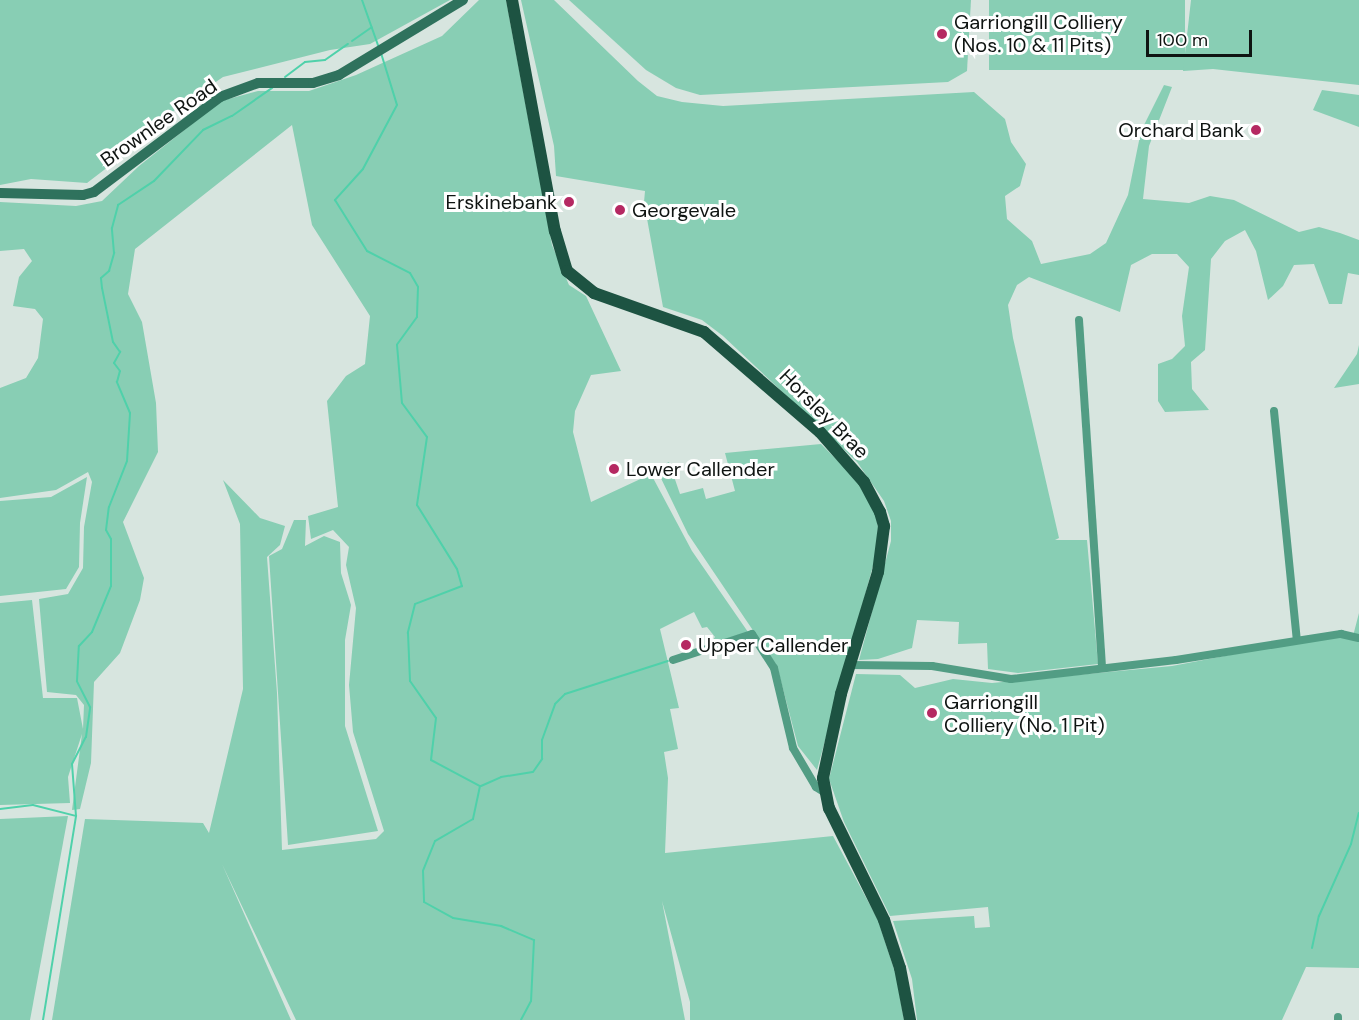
<!DOCTYPE html>
<style>
body{margin:0}
#map{position:relative;width:1359px;height:1020px;overflow:hidden;background:#d7e5df;font-family:"DM Sans",sans-serif}
div>[style]{position:absolute}
[style*='--x']{left:calc(var(--x)*1px);top:calc(var(--y)*1px);width:calc(var(--w)*1px);rotate:calc(var(--a)*1deg)}
.green>*{inset:0;background:#88ceb4;transform-origin:0 0}
.stream>*{height:2px;margin:-1px;padding:0 1px;transform-origin:1px;border-radius:1px;background:#4fd1aa}
.street>*{height:8px;margin:-4px;padding:0 4px;transform-origin:4px;border-radius:4px;background:#529d84}
.secondary>*{height:10px;margin:-5px;padding:0 5px;transform-origin:5px;border-radius:5px;background:#2f725d}
.primary>*{height:12px;margin:-6px;padding:0 6px;transform-origin:6px;border-radius:6px;background:#1d5342}
.dots>*{width:16px;height:16px;translate:-50% -50%;box-sizing:border-box;border:3px solid #fff;border-radius:50%}
span{translate:-50% -50%;white-space:nowrap;text-align:center;line-height:1.15;-webkit-text-stroke:6px #fff;paint-order:stroke}
.poi-label{font-size:20px;color:#0f1412}
.left{translate:0 -50%;text-align:left}
.right{translate:-100% -50%;text-align:right}
.street-label{font-size:20px;color:#0f1412}
.scale{position:absolute;left:1146px;top:30px;width:106px;height:27px;box-sizing:border-box;border:3px solid #0f1412;border-top:0;padding-left:8px;font-size:18px;line-height:21px;white-space:nowrap;color:#0f1412;-webkit-text-stroke:4px #fff;paint-order:stroke}
</style>
<div id="map">
<div class="green">
<div style="clip-path:polygon(0 0,450px 0,370px 44px,330px 50px,223px 77px,165px 117px,147px 137px,87px 183px,31px 179px,0 185px)"></div>
<div style="clip-path:polygon(479px 0,506px 0,552px 245px,569px 285px,586px 296px,621px 371px,591px 375px,575px 411px,573px 432px,591px 502px,649px 475px,652px 476px,692px 551px,748px 632px,710px 644px,715px 637px,707px 627px,702px 628px,694px 612px,660px 629px,679px 708px,670px 709px,678px 749px,664px 752px,668px 778px,665px 853px,833px 836px,878px 920px,896px 975px,904px 1020px,690px 1020px,690px 1002px,662px 901px,685px 1020px,296px 1020px,222px 864px,291px 1020px,52px 1020px,85px 819px,203px 823px,209px 833px,243px 689px,240px 524px,223px 480px,260px 518px,285px 526px,280px 545px,267px 557px,277px 693px,282px 850px,376px 839px,384px 831px,353px 732px,349px 685px,356px 608px,346px 565px,349px 547px,333px 530px,311px 539px,308px 516px,338px 507px,327px 401px,346px 376px,365px 364px,370px 316px,312px 225px,292px 125px,135px 249px,128px 294px,142px 322px,156px 403px,158px 452px,123px 522px,144px 578px,140px 600px,120px 653px,94px 682px,91px 763px,80px 809px,72px 810px,82px 734px,68px 777px,70px 803px,0 805px,0 603px,32px 600px,43px 698px,77px 698px,83px 729px,84px 705px,76px 695px,47px 692px,39px 599px,68px 594px,83px 568px,84px 527px,92px 482px,88px 472px,56px 490px,0 498px,0 388px,26px 378px,38px 358px,43px 319px,35px 309px,13px 306px,19px 277px,32px 261px,24px 249px,0 251px,0 202px,76px 206px,102px 201px,139px 166px,221px 101px,258px 91px,309px 91px,356px 75px,442px 36px)"></div>
<div style="clip-path:polygon(521px 0,554px 0,638px 81px,657px 96px,682px 102px,723px 106px,974px 92px,1005px 119px,1011px 142px,1026px 164px,1020px 186px,1005px 196px,1007px 219px,1032px 241px,1041px 264px,1090px 254px,1106px 243px,1128px 195px,1141px 131px,1164px 85px,1172px 87px,1149px 146px,1143px 199px,1189px 203px,1210px 196px,1234px 200px,1299px 232px,1319px 227px,1340px 233px,1359px 240px,1359px 275px,1348px 273px,1342px 304px,1329px 304px,1314px 264px,1294px 265px,1283px 286px,1268px 300px,1256px 251px,1245px 230px,1225px 241px,1211px 259px,1205px 350px,1191px 362px,1192px 389px,1209px 410px,1165px 412px,1158px 401px,1158px 364px,1172px 359px,1185px 346px,1182px 316px,1189px 267px,1177px 254px,1152px 254px,1131px 265px,1120px 312px,1029px 277px,1017px 285px,1008px 305px,1013px 338px,1059px 538px,1055px 540px,1087px 540px,1098px 664px,1018px 673px,988px 669px,987px 643px,958px 644px,959px 622px,917px 620px,912px 648px,878px 659px,859px 660px,891px 541px,891px 521px,884px 501px,857px 462px,723px 336px,702px 320px,663px 307px,644px 202px,645px 191px,556px 176px,554px 146px)"></div>
<div style="clip-path:polygon(569px 0,971px 0,967px 71px,948px 82px,700px 95px,676px 88px,646px 70px)"></div>
<div style="left:989px;top:0;width:196px;height:70px"></div>
<div style="clip-path:polygon(1191px 0,1359px 0,1359px 85px,1213px 69px,1183px 71px)"></div>
<div style="clip-path:polygon(1322px 90px,1359px 95px,1359px 127px,1313px 110px)"></div>
<div style="clip-path:polygon(1359px 345px,1359px 384px,1334px 388px,1357px 354px)"></div>
<div style="clip-path:polygon(821px 444px,855px 478px,875px 512px,878px 527px,876px 555px,817px 770px,798px 746px,777px 666px,688px 534px,656px 468px,669px 462px,680px 494px,703px 488px,706px 499px,735px 491px,725px 453px)"></div>
<div style="clip-path:polygon(87px 477px,80px 523px,79px 567px,66px 589px,0 596px,0 501px,51px 497px)"></div>
<div style="clip-path:polygon(294px 520px,306px 520px,305px 546px,324px 536px,340px 542px,341px 573px,351px 605px,345px 640px,345px 726px,378px 831px,288px 845px,269px 556px,282px 549px)"></div>
<div style="clip-path:polygon(1359px 613px,1359px 968px,1306px 967px,1282px 1020px,917px 1020px,912px 979px,893px 921px,974px 916px,975px 928px,990px 927px,988px 907px,890px 916px,844px 822px,829px 779px,856px 674px,900px 675px,915px 688px,953px 679px,992px 683px,1172px 666px,1341px 634px,1353px 636px)"></div>
<div style="clip-path:polygon(68px 816px,30px 1020px,0 1020px,0 819px)"></div>
</div>
<div class="stream">
<div style="--x:362;--y:0;--w:51;--a:70.5"></div>
<div style="--x:352;--y:41;--w:24;--a:-35"></div>
<div style="--x:381;--y:53;--w:54;--a:72.9"></div>
<div style="--x:397;--y:105;--w:72;--a:118"></div>
<div style="--x:363;--y:169;--w:42;--a:132.1"></div>
<div style="--x:335;--y:200;--w:60;--a:57.9"></div>
<div style="--x:367;--y:251;--w:48;--a:27.1"></div>
<div style="--x:410;--y:273;--w:16;--a:60"></div>
<div style="--x:418;--y:287;--w:30;--a:92"></div>
<div style="--x:417;--y:317;--w:34;--a:126"></div>
<div style="--x:397;--y:345;--w:58;--a:85.1"></div>
<div style="--x:402;--y:403;--w:42;--a:53.7"></div>
<div style="--x:427;--y:437;--w:69;--a:98.4"></div>
<div style="--x:417;--y:505;--w:75;--a:58"></div>
<div style="--x:457;--y:569;--w:18;--a:74"></div>
<div style="--x:462;--y:586;--w:50;--a:159"></div>
<div style="--x:415;--y:604;--w:30;--a:104"></div>
<div style="--x:408;--y:633;--w:48;--a:87.6"></div>
<div style="--x:410;--y:681;--w:45;--a:54.9"></div>
<div style="--x:436;--y:718;--w:42;--a:96.8"></div>
<div style="--x:431;--y:760;--w:55;--a:28"></div>
<div style="--x:480;--y:786;--w:34;--a:102"></div>
<div style="--x:473;--y:819;--w:44;--a:149.9"></div>
<div style="--x:435;--y:841;--w:32;--a:112"></div>
<div style="--x:423;--y:871;--w:31;--a:88"></div>
<div style="--x:424;--y:902;--w:33;--a:29"></div>
<div style="--x:453;--y:918;--w:49;--a:9.5"></div>
<div style="--x:501;--y:926;--w:36;--a:23"></div>
<div style="--x:534;--y:940;--w:61;--a:92.8"></div>
<div style="--x:531;--y:1001;--w:21;--a:118"></div>
<div style="--x:285;--y:77;--w:25;--a:-37"></div>
<div style="--x:305;--y:62;--w:20;--a:-6"></div>
<div style="--x:325;--y:60;--w:28;--a:-35"></div>
<div style="--x:481;--y:786;--w:22;--a:-24"></div>
<div style="--x:501;--y:777;--w:32;--a:-9"></div>
<div style="--x:533;--y:772;--w:16;--a:-55"></div>
<div style="--x:542;--y:759;--w:19;--a:-90"></div>
<div style="--x:542;--y:740;--w:38;--a:-70"></div>
<div style="--x:555;--y:704;--w:14;--a:-45"></div>
<div style="--x:565;--y:694;--w:108;--a:-17.8"></div>
<div style="--x:0;--y:809;--w:33;--a:-7"></div>
<div style="--x:33;--y:805;--w:44;--a:14.3"></div>
<div style="--x:1312;--y:948;--w:33;--a:-78"></div>
<div style="--x:1319;--y:916;--w:79;--a:-66"></div>
<div style="--x:1351;--y:844;--w:32;--a:-76"></div>
<div style="--x:43;--y:1020;--w:207;--a:-80.8"></div>
<div style="--x:76;--y:816;--w:52;--a:-94.4"></div>
<div style="--x:72;--y:764;--w:30;--a:-63"></div>
<div style="--x:86;--y:737;--w:30;--a:-82"></div>
<div style="--x:90;--y:707;--w:29;--a:-117"></div>
<div style="--x:77;--y:681;--w:35;--a:-87"></div>
<div style="--x:79;--y:646;--w:19;--a:-47"></div>
<div style="--x:92;--y:632;--w:50;--a:-67.6"></div>
<div style="--x:111;--y:586;--w:47;--a:-90"></div>
<div style="--x:111;--y:539;--w:10;--a:-119"></div>
<div style="--x:106;--y:530;--w:23;--a:-83"></div>
<div style="--x:109;--y:507;--w:49;--a:-68.6"></div>
<div style="--x:127;--y:461;--w:48;--a:-86.4"></div>
<div style="--x:130;--y:413;--w:34;--a:-113"></div>
<div style="--x:117;--y:382;--w:11;--a:-75"></div>
<div style="--x:120;--y:371;--w:10;--a:-127"></div>
<div style="--x:114;--y:363;--w:13;--a:-61"></div>
<div style="--x:120;--y:352;--w:12;--a:-125"></div>
<div style="--x:113;--y:342;--w:55;--a:-101.5"></div>
<div style="--x:102;--y:288;--w:10;--a:-96"></div>
<div style="--x:101;--y:278;--w:11;--a:-41"></div>
<div style="--x:109;--y:271;--w:19;--a:-74"></div>
<div style="--x:114;--y:253;--w:25;--a:-95"></div>
<div style="--x:112;--y:228;--w:24;--a:-75"></div>
<div style="--x:118;--y:205;--w:43;--a:-33.7"></div>
<div style="--x:154;--y:181;--w:71;--a:-46.1"></div>
<div style="--x:203;--y:130;--w:32;--a:-26"></div>
<div style="--x:232;--y:116;--w:49;--a:-35"></div>
</div>
<div class="street">
<div style="--x:1079;--y:320;--w:348;--a:86.2"></div>
<div style="--x:1274;--y:411;--w:230;--a:84.3"></div>
<div style="--x:673;--y:660;--w:83;--a:-18.2"></div>
<div style="--x:752;--y:634;--w:40;--a:57.1"></div>
<div style="--x:774;--y:668;--w:82;--a:76.6"></div>
<div style="--x:793;--y:748;--w:45;--a:59.5"></div>
<div style="--x:816;--y:787;--w:9;--a:32"></div>
<div style="--x:851;--y:665;--w:81;--a:0.7"></div>
<div style="--x:932;--y:666;--w:80;--a:9.3"></div>
<div style="--x:1011;--y:679;--w:166;--a:-6.6"></div>
<div style="--x:1176;--y:660;--w:167;--a:-9"></div>
<div style="--x:1341;--y:634;--w:18;--a:13"></div>
<div style="--x:1338;--y:1020;--w:3;--a:-90"></div>
</div>
<div class="secondary">
<div style="--x:0;--y:193;--w:83;--a:1.4"></div>
<div style="--x:83;--y:195;--w:11;--a:-15"></div>
<div style="--x:94;--y:192;--w:158;--a:-37"></div>
<div style="--x:220;--y:97;--w:40;--a:-20.2"></div>
<div style="--x:258;--y:83;--w:55;--a:0"></div>
<div style="--x:313;--y:83;--w:27;--a:-17"></div>
<div style="--x:339;--y:75;--w:145;--a:-31.2"></div>
</div>
<div class="primary">
<div style="--x:512;--y:0;--w:235;--a:79.5"></div>
<div style="--x:555;--y:231;--w:42;--a:73.3"></div>
<div style="--x:567;--y:271;--w:35;--a:39"></div>
<div style="--x:594;--y:293;--w:117;--a:19.5"></div>
<div style="--x:704;--y:332;--w:153;--a:40.8"></div>
<div style="--x:820;--y:432;--w:67;--a:48.7"></div>
<div style="--x:864;--y:482;--w:34;--a:62"></div>
<div style="--x:880;--y:512;--w:15;--a:74"></div>
<div style="--x:884;--y:526;--w:46;--a:97.4"></div>
<div style="--x:878;--y:572;--w:127;--a:106.9"></div>
<div style="--x:841;--y:694;--w:86;--a:102.1"></div>
<div style="--x:823;--y:778;--w:31;--a:79"></div>
<div style="--x:829;--y:808;--w:125;--a:63.8"></div>
<div style="--x:884;--y:920;--w:51;--a:71.6"></div>
<div style="--x:900;--y:968;--w:53;--a:79.1"></div>
</div>
<div class="dots">
<div style="left:942px;top:34px;background:#b52962"></div>
<div style="left:1256px;top:130px;background:#b52962"></div>
<div style="left:569px;top:202px;background:#b52962"></div>
<div style="left:620px;top:210px;background:#b52962"></div>
<div style="left:614px;top:469px;background:#b52962"></div>
<div style="left:686px;top:645px;background:#b52962"></div>
<div style="left:932px;top:713px;background:#b52962"></div>
</div>
<div class="poi-label">
<span class="left" style="left:954px;top:34px">Garriongill Colliery<br>(Nos. 10 &amp; 11 Pits)</span>
<span class="right" style="left:1244px;top:130px">Orchard Bank</span>
<span class="right" style="left:557px;top:202px">Erskinebank</span>
<span class="left" style="left:632px;top:210px">Georgevale</span>
<span class="left" style="left:626px;top:469px">Lower Callender</span>
<span class="left" style="left:698px;top:645px">Upper Callender</span>
<span class="left" style="left:944px;top:714px">Garriongill<br>Colliery (No. 1 Pit)</span>
</div>
<div class="street-label">
<span style="left:159px;top:123px;rotate:-35deg">Brownlee Road</span>
<span style="left:824px;top:414px;rotate:45deg">Horsley Brae</span>
</div>
<div class="scale">100 m</div>
</div>
